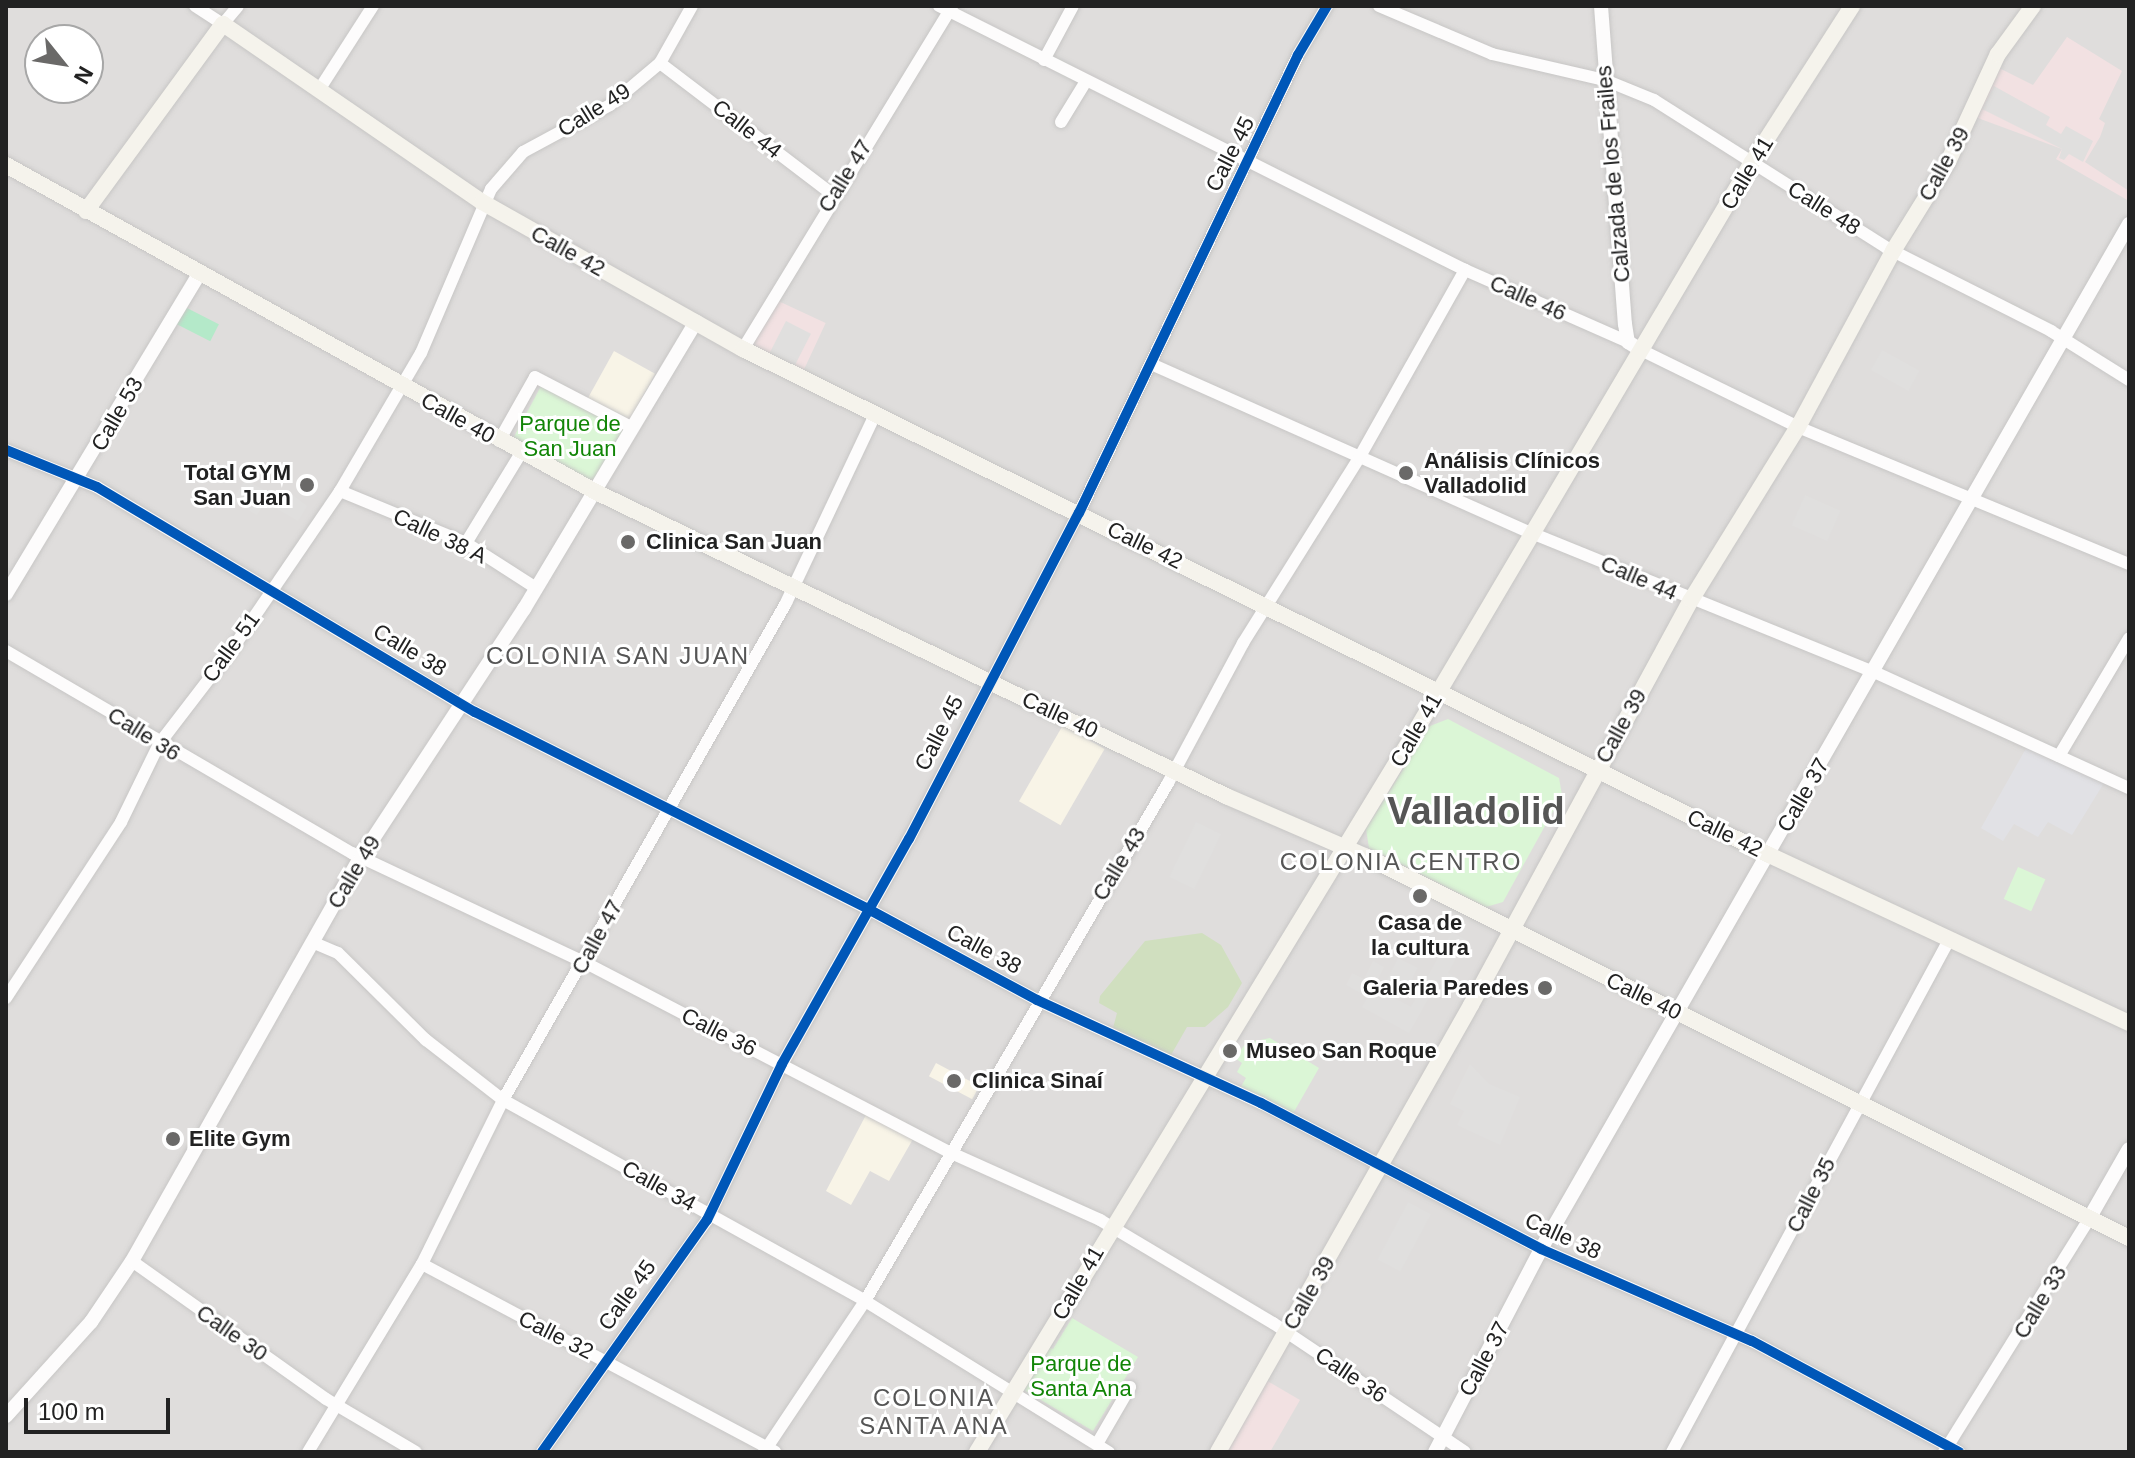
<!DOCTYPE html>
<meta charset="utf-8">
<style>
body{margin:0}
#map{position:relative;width:2135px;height:1458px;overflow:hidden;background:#f0edea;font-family:Helvetica,sans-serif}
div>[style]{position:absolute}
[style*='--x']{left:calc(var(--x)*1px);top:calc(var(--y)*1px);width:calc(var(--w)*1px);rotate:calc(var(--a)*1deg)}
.residential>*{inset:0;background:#dfdddc}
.commercial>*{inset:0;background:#f2e1e2;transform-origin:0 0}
.education>*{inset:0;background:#f8f4e7;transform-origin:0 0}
.forest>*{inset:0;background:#d0dfbf}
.park>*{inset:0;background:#dbf6d6;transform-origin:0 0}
.pitch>*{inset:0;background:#b4e9c9;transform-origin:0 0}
.parking>*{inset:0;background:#e0dfde;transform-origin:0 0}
.plaza>*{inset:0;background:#e1e1e5}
.roads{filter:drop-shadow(0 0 2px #c7c6c5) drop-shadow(0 0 2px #c7c6c5)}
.minor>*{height:12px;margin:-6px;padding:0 6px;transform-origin:6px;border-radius:6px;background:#fdfcfc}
.tertiary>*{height:14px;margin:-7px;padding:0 7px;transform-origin:7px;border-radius:7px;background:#fdfcfc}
.secondary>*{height:16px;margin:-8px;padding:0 8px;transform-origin:8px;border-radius:8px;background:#f5f3ec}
.cycleway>*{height:10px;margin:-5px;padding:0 5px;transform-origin:5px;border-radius:5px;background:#0057b8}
.dots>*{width:22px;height:22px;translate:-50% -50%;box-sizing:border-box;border:4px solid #fff;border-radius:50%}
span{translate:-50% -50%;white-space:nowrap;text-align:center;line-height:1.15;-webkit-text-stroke:6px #fff;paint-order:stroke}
.street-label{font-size:22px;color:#222}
.park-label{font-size:22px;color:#118506}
.poi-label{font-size:22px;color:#222;font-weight:700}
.left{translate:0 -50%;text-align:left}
.right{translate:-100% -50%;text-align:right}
.neighbourhood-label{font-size:24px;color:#555;letter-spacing:2px}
.town-label{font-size:38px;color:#555;font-weight:700}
.frame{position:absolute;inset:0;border:8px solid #222;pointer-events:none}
.north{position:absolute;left:24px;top:24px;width:80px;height:80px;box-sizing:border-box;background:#fff;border:2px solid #a7a7a7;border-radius:50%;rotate:120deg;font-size:22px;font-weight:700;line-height:32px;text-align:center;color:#222}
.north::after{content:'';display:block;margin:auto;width:28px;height:36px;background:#6a6968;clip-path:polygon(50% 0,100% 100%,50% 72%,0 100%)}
.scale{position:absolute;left:24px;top:1398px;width:146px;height:36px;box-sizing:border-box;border:4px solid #222;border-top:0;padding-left:10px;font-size:24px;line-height:28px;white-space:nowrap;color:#222;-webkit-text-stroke:6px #fff;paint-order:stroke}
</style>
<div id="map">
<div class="residential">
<div style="clip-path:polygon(evenodd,6px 6px,2129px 6px,2129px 1452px,6px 1452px,6px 6px,40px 40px,88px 40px,88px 88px,40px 88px,40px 40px)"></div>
</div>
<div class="commercial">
<div style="clip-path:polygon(2067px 37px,2122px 71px,2099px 119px,2105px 123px,2100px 137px,2085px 162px,2129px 191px,2129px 201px,2056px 159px,2062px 149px,1975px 117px,1999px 68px,2033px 85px)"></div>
<div style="left:774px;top:299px;width:57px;height:56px;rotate:25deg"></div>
<div style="clip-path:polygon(1264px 1379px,1300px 1400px,1270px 1452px,1222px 1452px)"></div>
</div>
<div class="education">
<div style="left:614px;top:351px;width:47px;height:60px;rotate:29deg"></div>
<div style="left:1063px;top:725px;width:48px;height:88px;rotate:30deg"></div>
<div style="left:936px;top:1063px;width:49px;height:15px;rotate:28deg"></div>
<div style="clip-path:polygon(867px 1113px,913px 1139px,889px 1181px,870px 1171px,851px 1205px,826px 1191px)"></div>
</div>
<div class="forest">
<div style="clip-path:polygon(1202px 933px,1221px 945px,1242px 983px,1228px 1007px,1205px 1027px,1187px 1027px,1171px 1055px,1113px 1028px,1117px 1013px,1099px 1003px,1100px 996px,1145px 941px)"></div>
</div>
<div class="park">
<div style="left:541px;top:386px;width:96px;height:60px;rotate:28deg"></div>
<div style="clip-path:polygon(1448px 719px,1559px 778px,1562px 795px,1503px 902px,1486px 907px,1369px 848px,1366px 829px,1430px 726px)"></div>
<div style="left:2018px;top:867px;width:30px;height:35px;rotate:24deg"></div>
<div style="clip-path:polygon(1270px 1038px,1319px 1068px,1291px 1117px,1239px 1090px,1246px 1078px,1237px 1072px,1242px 1063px,1235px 1058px,1246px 1043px)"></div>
<div style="clip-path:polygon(1072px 1318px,1138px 1357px,1093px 1431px,1024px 1390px,1048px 1347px,1053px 1349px)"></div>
</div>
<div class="pitch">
<div style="left:185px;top:307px;width:38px;height:19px;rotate:27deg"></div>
</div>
<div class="parking">
<div style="clip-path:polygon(1994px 86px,2050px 117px,2046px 125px,2061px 134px,2066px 126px,2093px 141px,2083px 162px,2069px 154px,2064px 160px,2059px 158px,2062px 149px,1982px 109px)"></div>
<div style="left:786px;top:321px;width:28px;height:38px;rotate:27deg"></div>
<div style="left:1882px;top:350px;width:43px;height:23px;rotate:29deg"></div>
<div style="clip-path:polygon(245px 480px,285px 501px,290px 493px,307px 506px,298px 521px,265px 502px,257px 515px,232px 501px)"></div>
<div style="left:1805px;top:495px;width:39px;height:33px;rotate:24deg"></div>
<div style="left:1196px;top:822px;width:28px;height:61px;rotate:26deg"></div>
<div style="clip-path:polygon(1452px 932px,1466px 940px,1448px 973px,1469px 985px,1462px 997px,1437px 983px,1409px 1033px,1362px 1007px,1368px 997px,1346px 985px,1352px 973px,1364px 979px,1373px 961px,1384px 967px,1374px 987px,1411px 1007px)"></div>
<div style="left:1398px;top:958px;width:22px;height:32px;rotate:27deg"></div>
<div style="clip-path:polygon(1470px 1064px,1489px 1084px,1520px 1097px,1500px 1145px,1457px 1125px,1464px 1111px,1450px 1104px)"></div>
<div style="left:1408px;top:1202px;width:26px;height:65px;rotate:28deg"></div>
</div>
<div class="plaza">
<div style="clip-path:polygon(2029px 743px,2107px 778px,2072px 835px,2048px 822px,2038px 837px,2014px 824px,2003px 841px,1981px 828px)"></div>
</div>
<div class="roads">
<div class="minor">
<div style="--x:195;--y:6;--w:33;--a:33"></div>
<div style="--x:939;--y:6;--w:589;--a:26.65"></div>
<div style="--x:1465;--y:270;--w:178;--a:23.8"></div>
<div style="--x:1379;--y:6;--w:123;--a:23"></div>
<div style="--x:1492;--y:54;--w:116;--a:13"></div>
<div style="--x:1605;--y:80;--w:53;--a:22.2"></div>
<div style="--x:1654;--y:100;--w:276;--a:32.4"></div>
<div style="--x:1887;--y:248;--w:184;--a:26.8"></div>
<div style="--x:2051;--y:331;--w:92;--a:32.1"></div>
<div style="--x:223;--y:24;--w:23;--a:-50"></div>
<div style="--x:1044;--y:60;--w:61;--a:-61.8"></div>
<div style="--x:660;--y:63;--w:218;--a:37.3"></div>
<div style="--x:319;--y:90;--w:100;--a:-57.3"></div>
<div style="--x:1061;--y:122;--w:48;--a:-58.6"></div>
<div style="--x:743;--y:349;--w:401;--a:-58.6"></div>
<div style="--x:1639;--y:349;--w:177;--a:26.1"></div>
<div style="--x:1798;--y:427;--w:358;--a:22.5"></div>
<div style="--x:1151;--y:364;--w:414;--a:24"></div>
<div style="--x:1529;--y:532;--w:370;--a:22.1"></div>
<div style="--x:1872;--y:671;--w:282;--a:24.5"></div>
<div style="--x:499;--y:441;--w:73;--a:-60.6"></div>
<div style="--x:535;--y:377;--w:110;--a:27.5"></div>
<div style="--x:6;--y:450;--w:98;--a:22.1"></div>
<div style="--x:97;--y:487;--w:440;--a:30.8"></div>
<div style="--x:475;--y:712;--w:442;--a:26.6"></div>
<div style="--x:870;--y:910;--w:190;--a:28.3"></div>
<div style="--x:1037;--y:1000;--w:247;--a:24.7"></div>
<div style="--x:1261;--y:1103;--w:316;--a:27.5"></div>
<div style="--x:1541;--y:1249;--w:230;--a:23.6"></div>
<div style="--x:1752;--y:1341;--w:235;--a:28.2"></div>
<div style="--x:340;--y:491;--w:136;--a:22.4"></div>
<div style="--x:466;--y:543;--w:83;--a:32.7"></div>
<div style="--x:466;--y:543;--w:105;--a:-58.6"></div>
<div style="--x:6;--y:651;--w:401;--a:30.3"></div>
<div style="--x:352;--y:853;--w:256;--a:25.2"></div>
<div style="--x:584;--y:962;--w:411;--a:27.5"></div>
<div style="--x:949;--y:1152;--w:166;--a:24.2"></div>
<div style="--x:1100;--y:1220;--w:201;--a:30.8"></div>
<div style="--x:1273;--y:1323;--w:231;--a:33.9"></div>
<div style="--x:2059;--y:756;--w:137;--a:-59.3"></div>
<div style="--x:312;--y:942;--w:28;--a:23"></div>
<div style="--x:338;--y:953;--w:124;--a:44.7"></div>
<div style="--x:426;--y:1040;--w:98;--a:37.9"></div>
<div style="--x:503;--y:1100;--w:414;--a:29"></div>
<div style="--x:865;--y:1301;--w:287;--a:31.8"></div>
<div style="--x:6;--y:998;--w:210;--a:-56.8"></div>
<div style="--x:121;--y:822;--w:87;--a:-64"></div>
<div style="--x:159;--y:744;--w:125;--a:-52.5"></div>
<div style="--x:235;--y:645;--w:186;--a:-55.7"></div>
<div style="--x:340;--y:491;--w:160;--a:-59.6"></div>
<div style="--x:421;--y:353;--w:178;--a:-66.9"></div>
<div style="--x:491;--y:189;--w:49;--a:-49.1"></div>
<div style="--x:523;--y:152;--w:99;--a:-28.4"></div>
<div style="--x:610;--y:105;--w:65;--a:-40"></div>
<div style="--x:660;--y:63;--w:65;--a:-60.7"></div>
<div style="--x:132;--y:1261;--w:238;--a:35.4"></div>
<div style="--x:326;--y:1399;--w:104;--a:30.5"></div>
<div style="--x:422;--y:1264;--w:400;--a:28"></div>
<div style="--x:1097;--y:1444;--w:66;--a:-59.9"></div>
<div style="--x:308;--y:1452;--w:220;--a:-58.8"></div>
<div style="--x:422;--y:1264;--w:183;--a:-63.7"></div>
<div style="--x:503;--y:1100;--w:572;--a:-60.34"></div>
<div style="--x:786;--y:603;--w:206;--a:-64.7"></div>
<div style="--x:542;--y:1452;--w:285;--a:-54.6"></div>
<div style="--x:707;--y:1220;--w:173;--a:-64.3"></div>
<div style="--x:782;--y:1064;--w:258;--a:-60.6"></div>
<div style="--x:909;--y:839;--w:368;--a:-62.5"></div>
<div style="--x:1079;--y:513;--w:508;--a:-64.44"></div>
<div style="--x:1298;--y:55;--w:57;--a:-59.4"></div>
<div style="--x:764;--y:1452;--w:182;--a:-56.2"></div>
<div style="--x:865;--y:1301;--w:600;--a:-59.67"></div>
<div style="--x:1168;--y:783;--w:159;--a:-61.8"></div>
<div style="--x:1243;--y:643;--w:218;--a:-57.9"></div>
<div style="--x:1359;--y:458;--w:216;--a:-60.6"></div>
<div style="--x:1672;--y:1452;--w:584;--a:-61.59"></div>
<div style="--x:1944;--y:1452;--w:277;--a:-58.1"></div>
</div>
<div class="tertiary">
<div style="--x:1601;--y:6;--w:319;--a:85.7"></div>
<div style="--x:1625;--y:324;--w:18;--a:81"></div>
<div style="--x:1628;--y:342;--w:13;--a:32"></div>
<div style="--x:6;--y:594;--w:374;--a:-58.9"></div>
<div style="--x:2090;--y:1217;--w:78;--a:-60.2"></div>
<div style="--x:6;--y:1416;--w:127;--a:-47.9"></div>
<div style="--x:91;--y:1322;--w:73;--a:-56.1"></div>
<div style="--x:132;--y:1261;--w:464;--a:-60.5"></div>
<div style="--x:361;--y:857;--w:297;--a:-56.7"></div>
<div style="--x:524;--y:609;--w:335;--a:-59.1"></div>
<div style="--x:1435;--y:1452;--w:229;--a:-62.4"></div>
<div style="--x:1541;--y:1249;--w:1182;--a:-60.16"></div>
</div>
<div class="secondary">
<div style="--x:6;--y:165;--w:675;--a:29"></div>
<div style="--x:596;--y:492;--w:700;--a:25.76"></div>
<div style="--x:1226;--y:796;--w:154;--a:23.4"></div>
<div style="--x:1367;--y:857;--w:852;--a:26.57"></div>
<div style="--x:86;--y:211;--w:232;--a:-53.8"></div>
<div style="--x:223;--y:24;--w:314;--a:34.5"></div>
<div style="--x:482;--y:202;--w:300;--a:29.4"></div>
<div style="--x:743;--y:349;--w:1144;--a:26.25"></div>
<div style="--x:1769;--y:855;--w:397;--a:25"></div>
<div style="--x:977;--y:1452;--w:837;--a:-58.68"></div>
<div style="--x:1412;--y:737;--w:668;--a:-59.4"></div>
<div style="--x:1752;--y:162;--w:185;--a:-57.3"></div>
<div style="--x:1218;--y:1452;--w:514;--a:-60.49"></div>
<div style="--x:1471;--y:1005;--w:461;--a:-61.5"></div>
<div style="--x:1691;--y:600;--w:203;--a:-58.3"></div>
<div style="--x:1798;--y:427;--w:200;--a:-61.6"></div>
<div style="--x:1893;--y:251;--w:105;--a:-58.3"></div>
<div style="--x:1948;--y:162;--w:119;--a:-65.2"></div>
<div style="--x:1998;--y:54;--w:59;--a:-53.9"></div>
</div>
</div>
<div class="cycleway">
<div style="--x:6;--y:450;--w:98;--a:22.1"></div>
<div style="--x:97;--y:487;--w:440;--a:30.8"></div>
<div style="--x:475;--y:712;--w:442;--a:26.6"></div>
<div style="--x:870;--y:910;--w:190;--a:28.3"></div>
<div style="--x:1037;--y:1000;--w:247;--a:24.7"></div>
<div style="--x:1261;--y:1103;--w:316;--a:27.5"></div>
<div style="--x:1541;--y:1249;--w:230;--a:23.6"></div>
<div style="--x:1752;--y:1341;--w:235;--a:28.2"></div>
<div style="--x:542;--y:1452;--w:285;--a:-54.6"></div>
<div style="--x:707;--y:1220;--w:173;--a:-64.3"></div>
<div style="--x:782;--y:1064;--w:258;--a:-60.6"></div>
<div style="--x:909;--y:839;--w:368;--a:-62.5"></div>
<div style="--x:1079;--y:513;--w:508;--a:-64.44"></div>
<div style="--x:1298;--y:55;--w:57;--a:-59.4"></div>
</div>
<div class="dots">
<div style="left:1406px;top:473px;background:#6a6968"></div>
<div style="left:307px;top:485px;background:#6a6968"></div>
<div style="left:628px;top:542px;background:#6a6968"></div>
<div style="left:1420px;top:896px;background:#6a6968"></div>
<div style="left:1545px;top:988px;background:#6a6968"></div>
<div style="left:1230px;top:1051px;background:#6a6968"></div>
<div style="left:954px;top:1081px;background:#6a6968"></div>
<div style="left:173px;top:1139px;background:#6a6968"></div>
</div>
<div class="street-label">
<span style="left:594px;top:110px;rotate:-32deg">Calle 49</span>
<span style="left:747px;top:129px;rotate:38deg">Calle 44</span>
<span style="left:1230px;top:154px;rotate:-63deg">Calle 45</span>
<span style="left:1944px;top:164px;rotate:-61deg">Calle 39</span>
<span style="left:1747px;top:173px;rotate:-59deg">Calle 41</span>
<span style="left:1613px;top:174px;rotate:-95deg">Calzada de los Frailes</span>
<span style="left:845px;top:176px;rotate:-58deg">Calle 47</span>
<span style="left:1824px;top:208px;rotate:32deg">Calle 48</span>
<span style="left:568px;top:251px;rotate:29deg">Calle 42</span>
<span style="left:1528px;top:298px;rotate:24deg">Calle 46</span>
<span style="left:117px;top:414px;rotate:-60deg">Calle 53</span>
<span style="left:458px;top:418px;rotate:29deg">Calle 40</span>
<span style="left:440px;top:536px;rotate:25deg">Calle 38 A</span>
<span style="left:1145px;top:545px;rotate:26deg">Calle 42</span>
<span style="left:1639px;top:578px;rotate:23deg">Calle 44</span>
<span style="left:231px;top:647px;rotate:-54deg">Calle 51</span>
<span style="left:410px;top:650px;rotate:31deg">Calle 38</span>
<span style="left:1060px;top:715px;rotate:25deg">Calle 40</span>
<span style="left:1621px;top:726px;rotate:-61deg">Calle 39</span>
<span style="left:1416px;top:730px;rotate:-60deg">Calle 41</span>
<span style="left:939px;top:733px;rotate:-63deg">Calle 45</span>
<span style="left:144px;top:734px;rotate:32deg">Calle 36</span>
<span style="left:1803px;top:795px;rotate:-60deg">Calle 37</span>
<span style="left:1725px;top:833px;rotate:26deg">Calle 42</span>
<span style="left:1119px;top:864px;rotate:-59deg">Calle 43</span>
<span style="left:354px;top:872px;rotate:-59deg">Calle 49</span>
<span style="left:597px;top:937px;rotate:-61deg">Calle 47</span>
<span style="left:984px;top:949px;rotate:28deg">Calle 38</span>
<span style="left:1644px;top:996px;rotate:26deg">Calle 40</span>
<span style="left:719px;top:1032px;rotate:27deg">Calle 36</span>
<span style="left:659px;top:1186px;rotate:29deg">Calle 34</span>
<span style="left:1811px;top:1195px;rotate:-63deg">Calle 35</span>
<span style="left:1563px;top:1236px;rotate:25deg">Calle 38</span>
<span style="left:1078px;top:1283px;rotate:-60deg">Calle 41</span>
<span style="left:1309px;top:1293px;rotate:-60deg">Calle 39</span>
<span style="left:627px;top:1295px;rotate:-54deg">Calle 45</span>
<span style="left:2040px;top:1302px;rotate:-59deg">Calle 33</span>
<span style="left:232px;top:1333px;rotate:35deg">Calle 30</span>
<span style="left:556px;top:1335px;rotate:27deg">Calle 32</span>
<span style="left:1484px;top:1359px;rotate:-62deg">Calle 37</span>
<span style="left:1351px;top:1375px;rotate:34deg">Calle 36</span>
</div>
<div class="park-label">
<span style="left:570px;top:436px">Parque de<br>San Juan</span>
<span style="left:1081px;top:1376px">Parque de<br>Santa Ana</span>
</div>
<div class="poi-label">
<span class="left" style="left:1424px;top:473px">Análisis Clínicos<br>Valladolid</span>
<span class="right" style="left:291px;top:485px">Total GYM<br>San Juan</span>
<span class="left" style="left:646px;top:542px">Clinica San Juan</span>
<span style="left:1420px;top:935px">Casa de<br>la cultura</span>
<span class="right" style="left:1529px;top:988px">Galeria Paredes</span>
<span class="left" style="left:1246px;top:1051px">Museo San Roque</span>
<span class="left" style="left:972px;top:1081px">Clinica Sinaí</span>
<span class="left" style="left:189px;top:1139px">Elite Gym</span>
</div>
<div class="neighbourhood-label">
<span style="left:618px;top:656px">COLONIA SAN JUAN</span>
<span style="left:1401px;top:862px">COLONIA CENTRO</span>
<span style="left:934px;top:1412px">COLONIA<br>SANTA ANA</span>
</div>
<div class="town-label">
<span style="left:1476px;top:812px">Valladolid</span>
</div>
<div class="frame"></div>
<div class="north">N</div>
<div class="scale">100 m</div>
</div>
